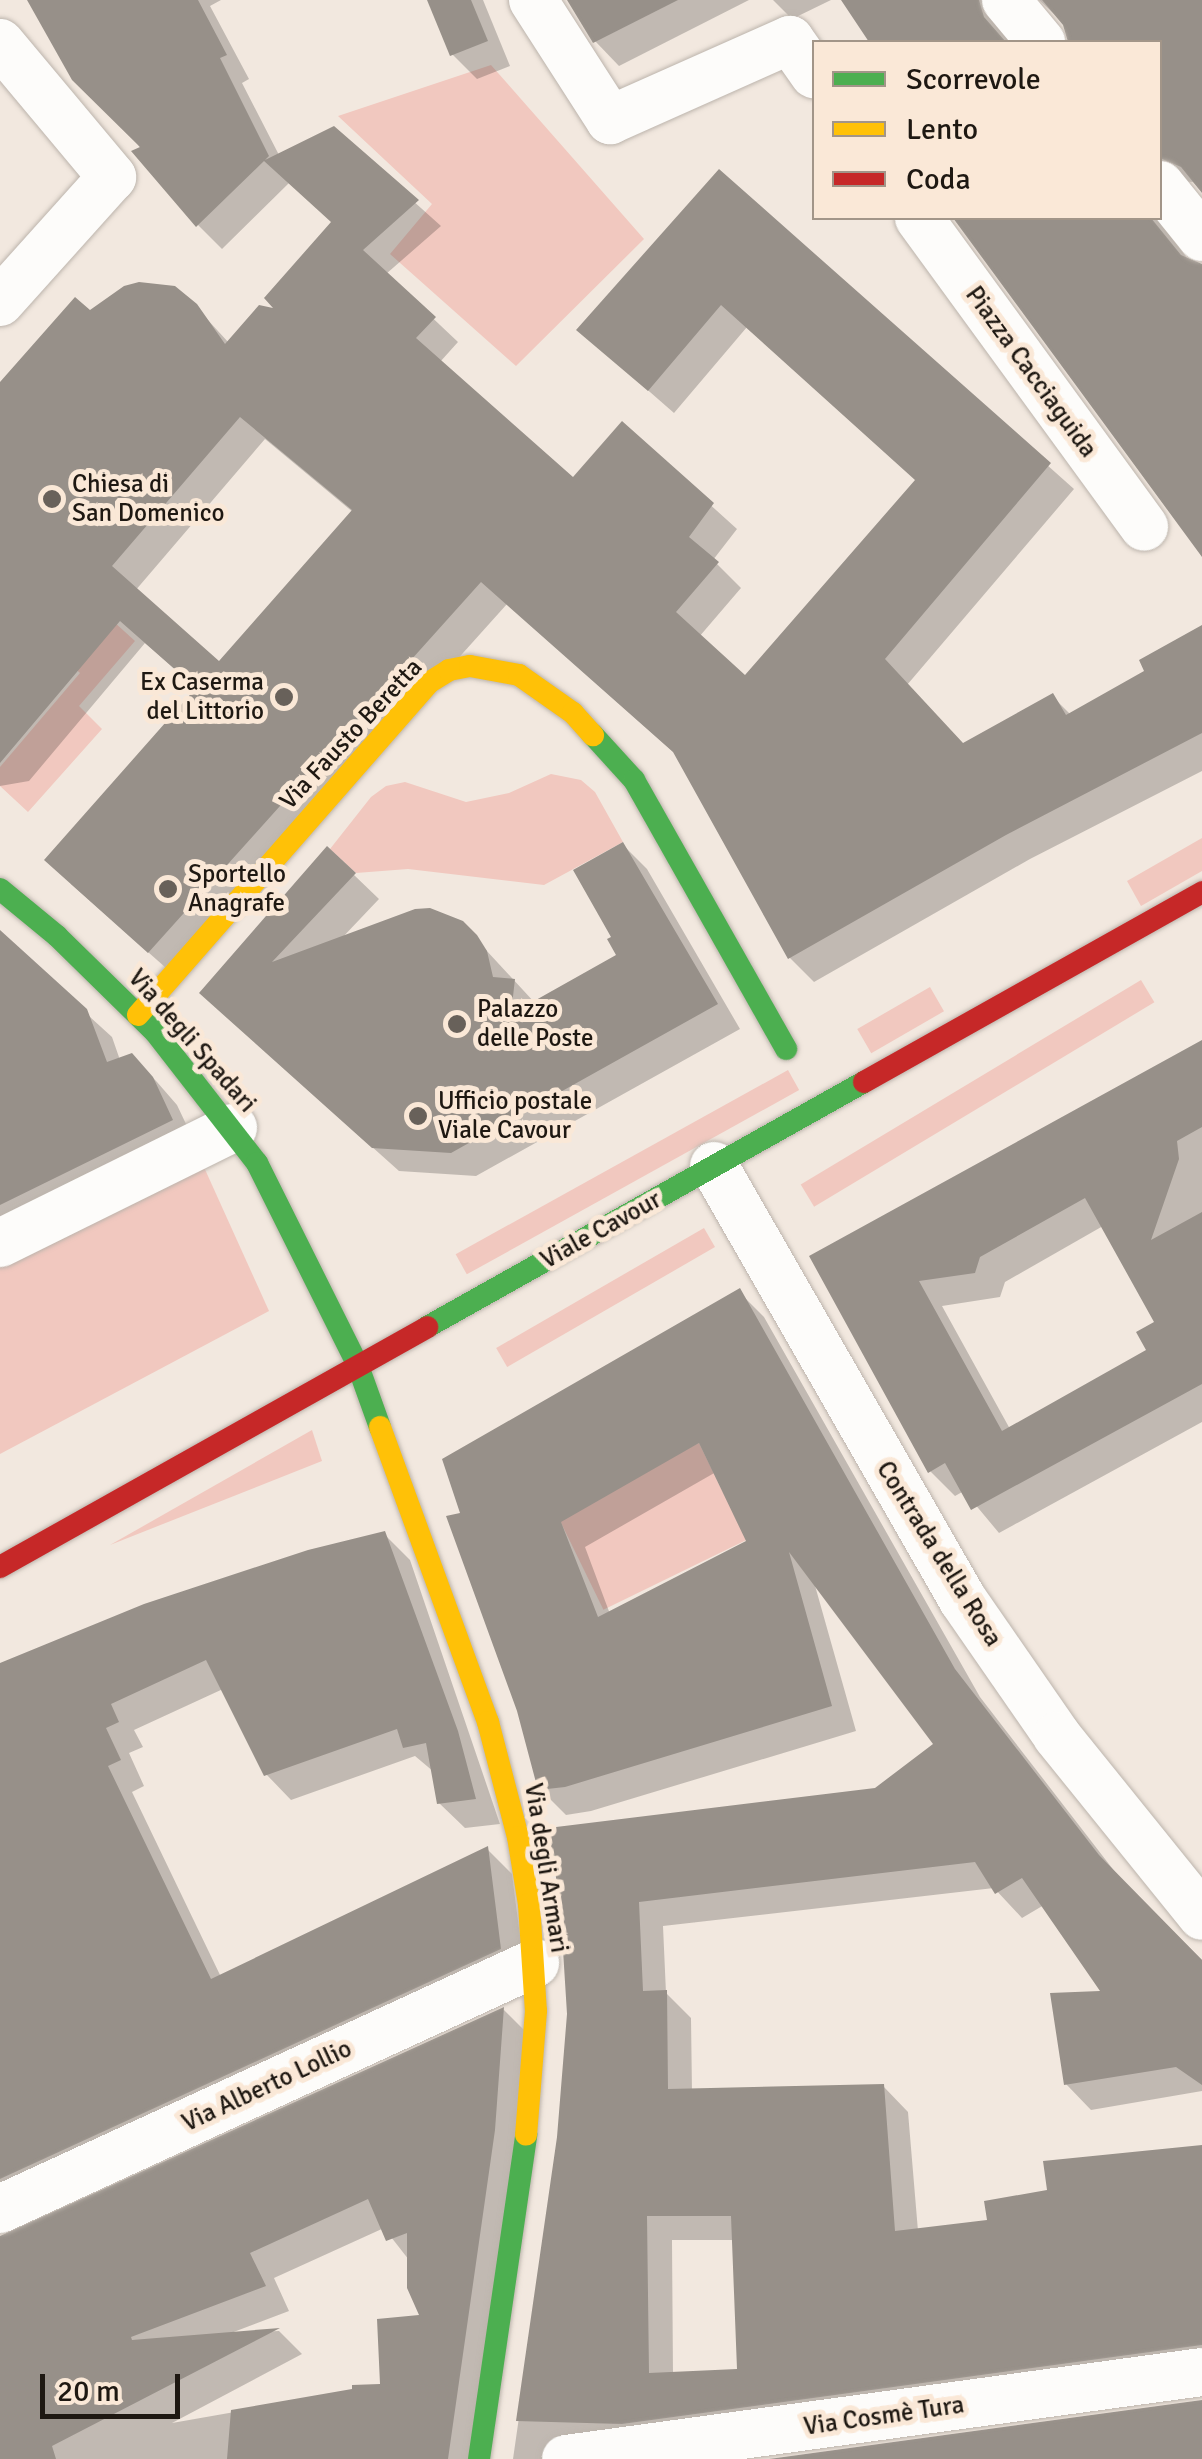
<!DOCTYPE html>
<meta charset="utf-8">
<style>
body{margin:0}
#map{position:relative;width:1202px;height:2459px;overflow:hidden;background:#f2e8df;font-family:Signika,sans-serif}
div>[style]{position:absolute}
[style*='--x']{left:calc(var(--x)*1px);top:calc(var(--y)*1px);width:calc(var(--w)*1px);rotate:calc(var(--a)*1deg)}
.green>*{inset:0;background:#f1c8bf;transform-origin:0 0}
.shadow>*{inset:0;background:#0003}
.building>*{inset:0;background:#979089}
.roads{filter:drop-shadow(0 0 2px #bcb4ac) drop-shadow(0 0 2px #bcb4ac)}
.street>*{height:48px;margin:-24px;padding:0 24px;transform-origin:24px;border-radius:24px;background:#fdfcfa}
.fast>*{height:22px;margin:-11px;padding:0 11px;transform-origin:11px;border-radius:11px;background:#4caf50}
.slow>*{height:22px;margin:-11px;padding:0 11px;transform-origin:11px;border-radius:11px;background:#ffc107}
.jam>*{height:22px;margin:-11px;padding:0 11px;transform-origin:11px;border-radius:11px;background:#c62828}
.dots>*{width:28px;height:28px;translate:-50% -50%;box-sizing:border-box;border:5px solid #fae8d7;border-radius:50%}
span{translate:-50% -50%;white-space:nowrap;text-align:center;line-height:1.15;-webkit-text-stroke:10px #fae8d7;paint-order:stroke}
.street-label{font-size:25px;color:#1e1812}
.poi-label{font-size:25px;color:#1e1812}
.left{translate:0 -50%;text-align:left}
.right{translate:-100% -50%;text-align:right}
.legend{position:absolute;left:812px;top:40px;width:350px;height:180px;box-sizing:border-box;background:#fae8d7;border:2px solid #a29588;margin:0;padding:12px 18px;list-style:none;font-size:30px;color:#1e1812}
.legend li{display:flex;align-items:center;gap:20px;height:50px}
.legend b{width:50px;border:2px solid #a29588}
.scale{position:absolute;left:40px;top:2374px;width:140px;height:45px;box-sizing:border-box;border:5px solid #1e1812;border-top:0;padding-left:12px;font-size:30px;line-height:35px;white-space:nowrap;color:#1e1812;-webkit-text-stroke:8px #fae8d7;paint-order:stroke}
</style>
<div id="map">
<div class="green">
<div style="clip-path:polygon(491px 65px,644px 239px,516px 366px,390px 254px,432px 204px,338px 116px)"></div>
<div style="clip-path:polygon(102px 611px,135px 641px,79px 706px,102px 729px,28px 812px,0 786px,0 767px,80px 673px,62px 657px)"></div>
<div style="clip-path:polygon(551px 774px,581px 780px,595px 792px,623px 842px,544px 885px,408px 869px,356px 873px,330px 849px,371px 797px,386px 786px,405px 782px,466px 802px,509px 793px)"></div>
<div style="clip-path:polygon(1202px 838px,1202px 871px,1141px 906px,1127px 881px)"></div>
<div style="left:1141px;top:980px;width:26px;height:397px;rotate:59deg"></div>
<div style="left:930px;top:987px;width:28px;height:84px;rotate:60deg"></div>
<div style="left:788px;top:1070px;width:23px;height:380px;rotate:61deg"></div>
<div style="clip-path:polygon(203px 1165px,269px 1311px,0 1454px,0 1265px)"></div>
<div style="left:704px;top:1228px;width:22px;height:240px;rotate:60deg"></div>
<div style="clip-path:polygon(312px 1430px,322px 1461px,110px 1545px)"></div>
<div style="left:699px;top:1443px;width:108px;height:159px;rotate:64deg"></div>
</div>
<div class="shadow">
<div style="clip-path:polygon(evenodd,30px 0,221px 0,210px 6px,249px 79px,242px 83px,279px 155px,333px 129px,441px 226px,386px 274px,458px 342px,440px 362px,573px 481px,622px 425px,737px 529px,713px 560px,741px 588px,699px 637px,745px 679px,918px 481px,747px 327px,674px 413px,579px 330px,719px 173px,1074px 489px,907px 685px,964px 745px,1052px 696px,1071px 715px,1148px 672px,1202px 628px,1202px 771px,1030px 859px,814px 982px,790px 958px,678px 756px,507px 604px,174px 975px,71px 884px,198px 689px,145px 643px,29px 781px,0 786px,0 386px,90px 313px,195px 306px,229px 343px,280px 312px,333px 223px,289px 183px,222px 249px,198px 225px,30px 0,265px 439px,354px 513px,219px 665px,135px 591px,265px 439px)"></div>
<div style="clip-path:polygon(430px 0,483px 0,510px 66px,477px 79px,453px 55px)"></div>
<div style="clip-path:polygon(572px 0,749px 0,619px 66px,595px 41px)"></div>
<div style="clip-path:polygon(773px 0,831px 0,792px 19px)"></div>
<div style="clip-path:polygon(844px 0,1019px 0,1002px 32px,1010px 42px,872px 42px)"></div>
<div style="clip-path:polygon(1039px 0,1202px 0,1202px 192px,1193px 182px,1180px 181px,1160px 198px,1160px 42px,1070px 42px,1065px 24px)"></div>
<div style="clip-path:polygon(955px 218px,1157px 218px,1189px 261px,1202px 268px,1202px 553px,1017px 295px)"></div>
<div style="clip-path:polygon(623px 845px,647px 869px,740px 1029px,476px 1176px,399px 1171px,227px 1017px,328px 850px,379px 899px,341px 939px,461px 923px,535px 1003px,619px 956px)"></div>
<div style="clip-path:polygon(0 935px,112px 1037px,120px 1060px,132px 1056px,157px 1082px,177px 1105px,196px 1145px,0 1242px)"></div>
<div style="clip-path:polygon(evenodd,1202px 1043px,1202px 1422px,999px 1533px,964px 1491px,955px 1496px,930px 1471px,812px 1257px,1202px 1043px,1103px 1226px,1157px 1323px,1149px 1351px,1010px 1429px,942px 1306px,1000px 1297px,1005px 1282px,1103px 1226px)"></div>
<div style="clip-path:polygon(evenodd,739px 1292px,764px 1317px,980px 1697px,1122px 1881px,1202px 1960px,1202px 2091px,1091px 2110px,1066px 2084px,1105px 1993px,1044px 1905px,1022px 1918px,994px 1888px,663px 1926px,666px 1993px,691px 2018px,692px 2091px,883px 2086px,908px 2112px,918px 2231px,990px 2222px,1050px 2192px,1202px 2147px,1202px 2372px,584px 2459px,513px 2459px,559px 2138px,570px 2014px,563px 1902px,876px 1791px,936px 1745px,814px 1582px,856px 1731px,591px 1811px,566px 1815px,540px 1789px,463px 1515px,739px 1292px,716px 1472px,750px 1542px,610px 1614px,585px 1547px,716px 1472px,739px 1292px,672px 2240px,734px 2240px,739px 2372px,673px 2374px,672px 2240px)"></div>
<div style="clip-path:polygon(384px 1534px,410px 1560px,500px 1824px,465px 1828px,439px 1803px,434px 1772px,415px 1756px,291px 1800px,266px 1774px,223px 1689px,134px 1730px,143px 1747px,129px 1753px,144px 1786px,132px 1792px,221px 1977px,487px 1849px,512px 1874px,525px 1974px,0 2225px,0 1667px)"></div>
<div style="clip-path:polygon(evenodd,504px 2010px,529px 2035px,476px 2459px,0 2459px,0 2236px,12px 2237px,504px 2010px,384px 2228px,409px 2260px,422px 2317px,382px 2386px,172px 2423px,302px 2354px,279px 2331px,231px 2333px,289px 2311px,274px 2278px,384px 2228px)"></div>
</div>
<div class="building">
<div style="clip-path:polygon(evenodd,27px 0,198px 0,227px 55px,220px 58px,269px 156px,265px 160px,334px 126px,419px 200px,363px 250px,436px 317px,416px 338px,573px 477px,622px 421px,714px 503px,689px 537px,719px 562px,676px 612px,745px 675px,915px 480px,721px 305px,648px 391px,576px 330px,719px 169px,1051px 463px,885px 659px,963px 743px,1053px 693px,1066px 715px,1144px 671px,1139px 660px,1202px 625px,1202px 733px,1006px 835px,788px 959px,673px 752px,481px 582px,148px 953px,44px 860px,196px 688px,120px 621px,0 763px,0 382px,75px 297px,90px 310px,124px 286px,139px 282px,175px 286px,197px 304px,225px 344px,259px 305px,273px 308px,264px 298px,331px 222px,264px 161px,196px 227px,131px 151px,140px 147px,72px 80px,27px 0,240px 417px,352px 510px,219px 661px,112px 566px,240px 417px)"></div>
<div style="clip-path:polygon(427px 0,471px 0,488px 41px,450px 56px)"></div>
<div style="clip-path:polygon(567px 0,678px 0,593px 43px)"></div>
<div style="clip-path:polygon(841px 0,979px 0,984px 17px,1006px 42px,869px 42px)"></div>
<div style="clip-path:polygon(1042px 0,1202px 0,1202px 193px,1181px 167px,1160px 158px,1160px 42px,1068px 42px,1063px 25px)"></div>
<div style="clip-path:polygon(953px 218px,1151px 218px,1181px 255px,1202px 264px,1202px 557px)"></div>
<div style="clip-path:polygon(623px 842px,718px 1004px,451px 1153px,372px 1148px,199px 993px,327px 846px,356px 873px,272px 962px,415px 909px,430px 908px,463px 921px,477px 935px,487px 951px,493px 977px,515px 979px,511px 1014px,616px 955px,607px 939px,611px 937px,573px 870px)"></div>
<div style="clip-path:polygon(0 930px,87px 1009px,107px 1062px,132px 1053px,153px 1077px,173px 1120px,0 1205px)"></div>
<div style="clip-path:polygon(evenodd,1202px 1040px,1202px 1127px,1177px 1141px,1179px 1159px,1151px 1240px,1202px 1212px,1202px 1384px,971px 1510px,945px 1463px,928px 1473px,809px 1256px,1202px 1040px,1085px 1198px,1154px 1322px,1136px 1332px,1146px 1350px,1002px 1431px,919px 1281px,975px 1273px,980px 1257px,1085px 1198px)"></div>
<div style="clip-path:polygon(evenodd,740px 1288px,955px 1669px,1099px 1855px,1202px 1960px,1202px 2085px,1176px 2067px,1064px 2085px,1050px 1993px,1100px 1991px,1022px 1878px,995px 1894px,975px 1862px,639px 1902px,643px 1991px,667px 1990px,668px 2089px,884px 2084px,895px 2231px,987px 2220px,984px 2201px,1047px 2190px,1043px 2161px,1202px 2145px,1202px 2345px,622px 2424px,516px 2421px,557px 2137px,567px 2014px,560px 1902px,548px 1828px,875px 1788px,933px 1744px,789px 1552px,832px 1706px,565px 1787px,538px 1790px,517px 1711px,446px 1516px,460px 1513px,442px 1459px,740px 1288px,699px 1443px,746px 1541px,598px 1617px,561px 1522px,699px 1443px,740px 1288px,647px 2216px,731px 2216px,737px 2369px,649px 2373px,647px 2216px)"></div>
<div style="clip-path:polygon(385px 1531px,458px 1731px,476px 1799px,437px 1804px,426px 1743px,403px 1748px,397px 1729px,264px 1776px,206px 1660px,111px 1704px,119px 1722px,106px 1728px,121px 1760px,108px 1766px,211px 1979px,488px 1846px,501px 1949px,0 2179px,0 1663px,144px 1604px,308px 1550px)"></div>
<div style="clip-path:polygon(504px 2007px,495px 2130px,448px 2459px,227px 2459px,231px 2410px,352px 2389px,352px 2385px,380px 2384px,377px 2319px,419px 2315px,407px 2288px,407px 2233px,386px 2241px,368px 2199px,250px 2253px,266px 2286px,131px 2337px,132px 2340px,280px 2328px,52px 2446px,56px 2459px,0 2459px,0 2236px)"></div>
<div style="clip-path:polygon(1202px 2400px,1202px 2459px,769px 2459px)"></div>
</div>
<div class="roads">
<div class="street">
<div style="--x:533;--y:0;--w:143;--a:57.3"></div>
<div style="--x:610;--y:120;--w:197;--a:-24"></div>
<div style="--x:790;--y:40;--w:42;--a:54.8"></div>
<div style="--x:1006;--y:0;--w:55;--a:50.2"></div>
<div style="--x:0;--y:43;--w:175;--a:50.1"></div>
<div style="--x:112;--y:177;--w:168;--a:131.9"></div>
<div style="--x:1160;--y:185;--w:67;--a:51.1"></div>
<div style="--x:919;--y:218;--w:382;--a:53.9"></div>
<div style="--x:714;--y:1166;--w:500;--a:60.16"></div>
<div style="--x:963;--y:1600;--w:165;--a:55.3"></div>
<div style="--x:1057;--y:1736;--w:231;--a:51.1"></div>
<div style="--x:0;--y:1243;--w:260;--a:-26.3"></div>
<div style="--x:0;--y:2209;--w:589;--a:-24.69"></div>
<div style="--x:566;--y:2459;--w:642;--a:-7.79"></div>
</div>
<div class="fast">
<div style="--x:593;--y:735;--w:61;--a:47.7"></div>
<div style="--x:634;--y:780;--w:309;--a:60.5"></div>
<div style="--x:0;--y:889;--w:74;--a:39.5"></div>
<div style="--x:57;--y:936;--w:137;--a:44.4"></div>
<div style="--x:155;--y:1032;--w:166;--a:52.1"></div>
<div style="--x:257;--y:1163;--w:227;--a:63.5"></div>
<div style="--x:358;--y:1366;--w:65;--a:70.2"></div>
<div style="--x:427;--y:1327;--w:501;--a:-29.28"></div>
<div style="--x:479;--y:2459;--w:327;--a:-81.7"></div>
</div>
<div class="slow">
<div style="--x:138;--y:1015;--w:443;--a:-48.8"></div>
<div style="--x:430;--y:682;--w:22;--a:-32"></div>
<div style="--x:449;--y:670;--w:21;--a:-11"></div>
<div style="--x:470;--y:666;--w:50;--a:10.4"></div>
<div style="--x:519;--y:675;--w:66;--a:35.1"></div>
<div style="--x:573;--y:713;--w:30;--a:48"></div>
<div style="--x:380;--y:1427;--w:314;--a:69.9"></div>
<div style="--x:488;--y:1722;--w:119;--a:75.4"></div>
<div style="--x:518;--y:1837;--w:68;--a:80.7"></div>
<div style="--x:529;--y:1904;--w:107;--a:86.3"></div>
<div style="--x:536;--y:2011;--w:124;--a:94.6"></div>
</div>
<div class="jam">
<div style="--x:864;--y:1082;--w:388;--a:-29.3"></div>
<div style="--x:0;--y:1567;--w:490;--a:-29.3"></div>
</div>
</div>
<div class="dots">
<div style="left:52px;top:499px;background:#68615a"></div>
<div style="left:284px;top:697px;background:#68615a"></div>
<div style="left:168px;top:889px;background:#68615a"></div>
<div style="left:457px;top:1024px;background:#68615a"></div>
<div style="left:418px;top:1116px;background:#68615a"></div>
</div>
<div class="street-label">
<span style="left:1031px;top:372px;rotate:54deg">Piazza Cacciaguida</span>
<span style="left:351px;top:734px;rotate:-47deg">Via Fausto Beretta</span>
<span style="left:192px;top:1041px;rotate:49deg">Via degli Spadari</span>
<span style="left:601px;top:1230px;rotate:-29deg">Viale Cavour</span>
<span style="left:939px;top:1554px;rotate:58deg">Contrada della Rosa</span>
<span style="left:546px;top:1868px;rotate:81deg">Via degli Armari</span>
<span style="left:267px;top:2086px;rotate:-25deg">Via Alberto Lollio</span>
<span style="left:884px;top:2416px;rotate:-8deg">Via Cosmè Tura</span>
</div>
<div class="poi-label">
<span class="left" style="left:72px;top:499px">Chiesa di<br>San Domenico</span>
<span class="right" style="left:264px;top:697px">Ex Caserma<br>del Littorio</span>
<span class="left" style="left:188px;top:889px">Sportello<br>Anagrafe</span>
<span class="left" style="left:477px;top:1024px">Palazzo<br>delle Poste</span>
<span class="left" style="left:438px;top:1116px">Ufficio postale<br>Viale Cavour</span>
</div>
<ul class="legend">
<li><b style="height:12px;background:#4caf50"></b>Scorrevole</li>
<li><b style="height:12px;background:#ffc107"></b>Lento</li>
<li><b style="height:12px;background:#c62828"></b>Coda</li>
</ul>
<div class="scale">20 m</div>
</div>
